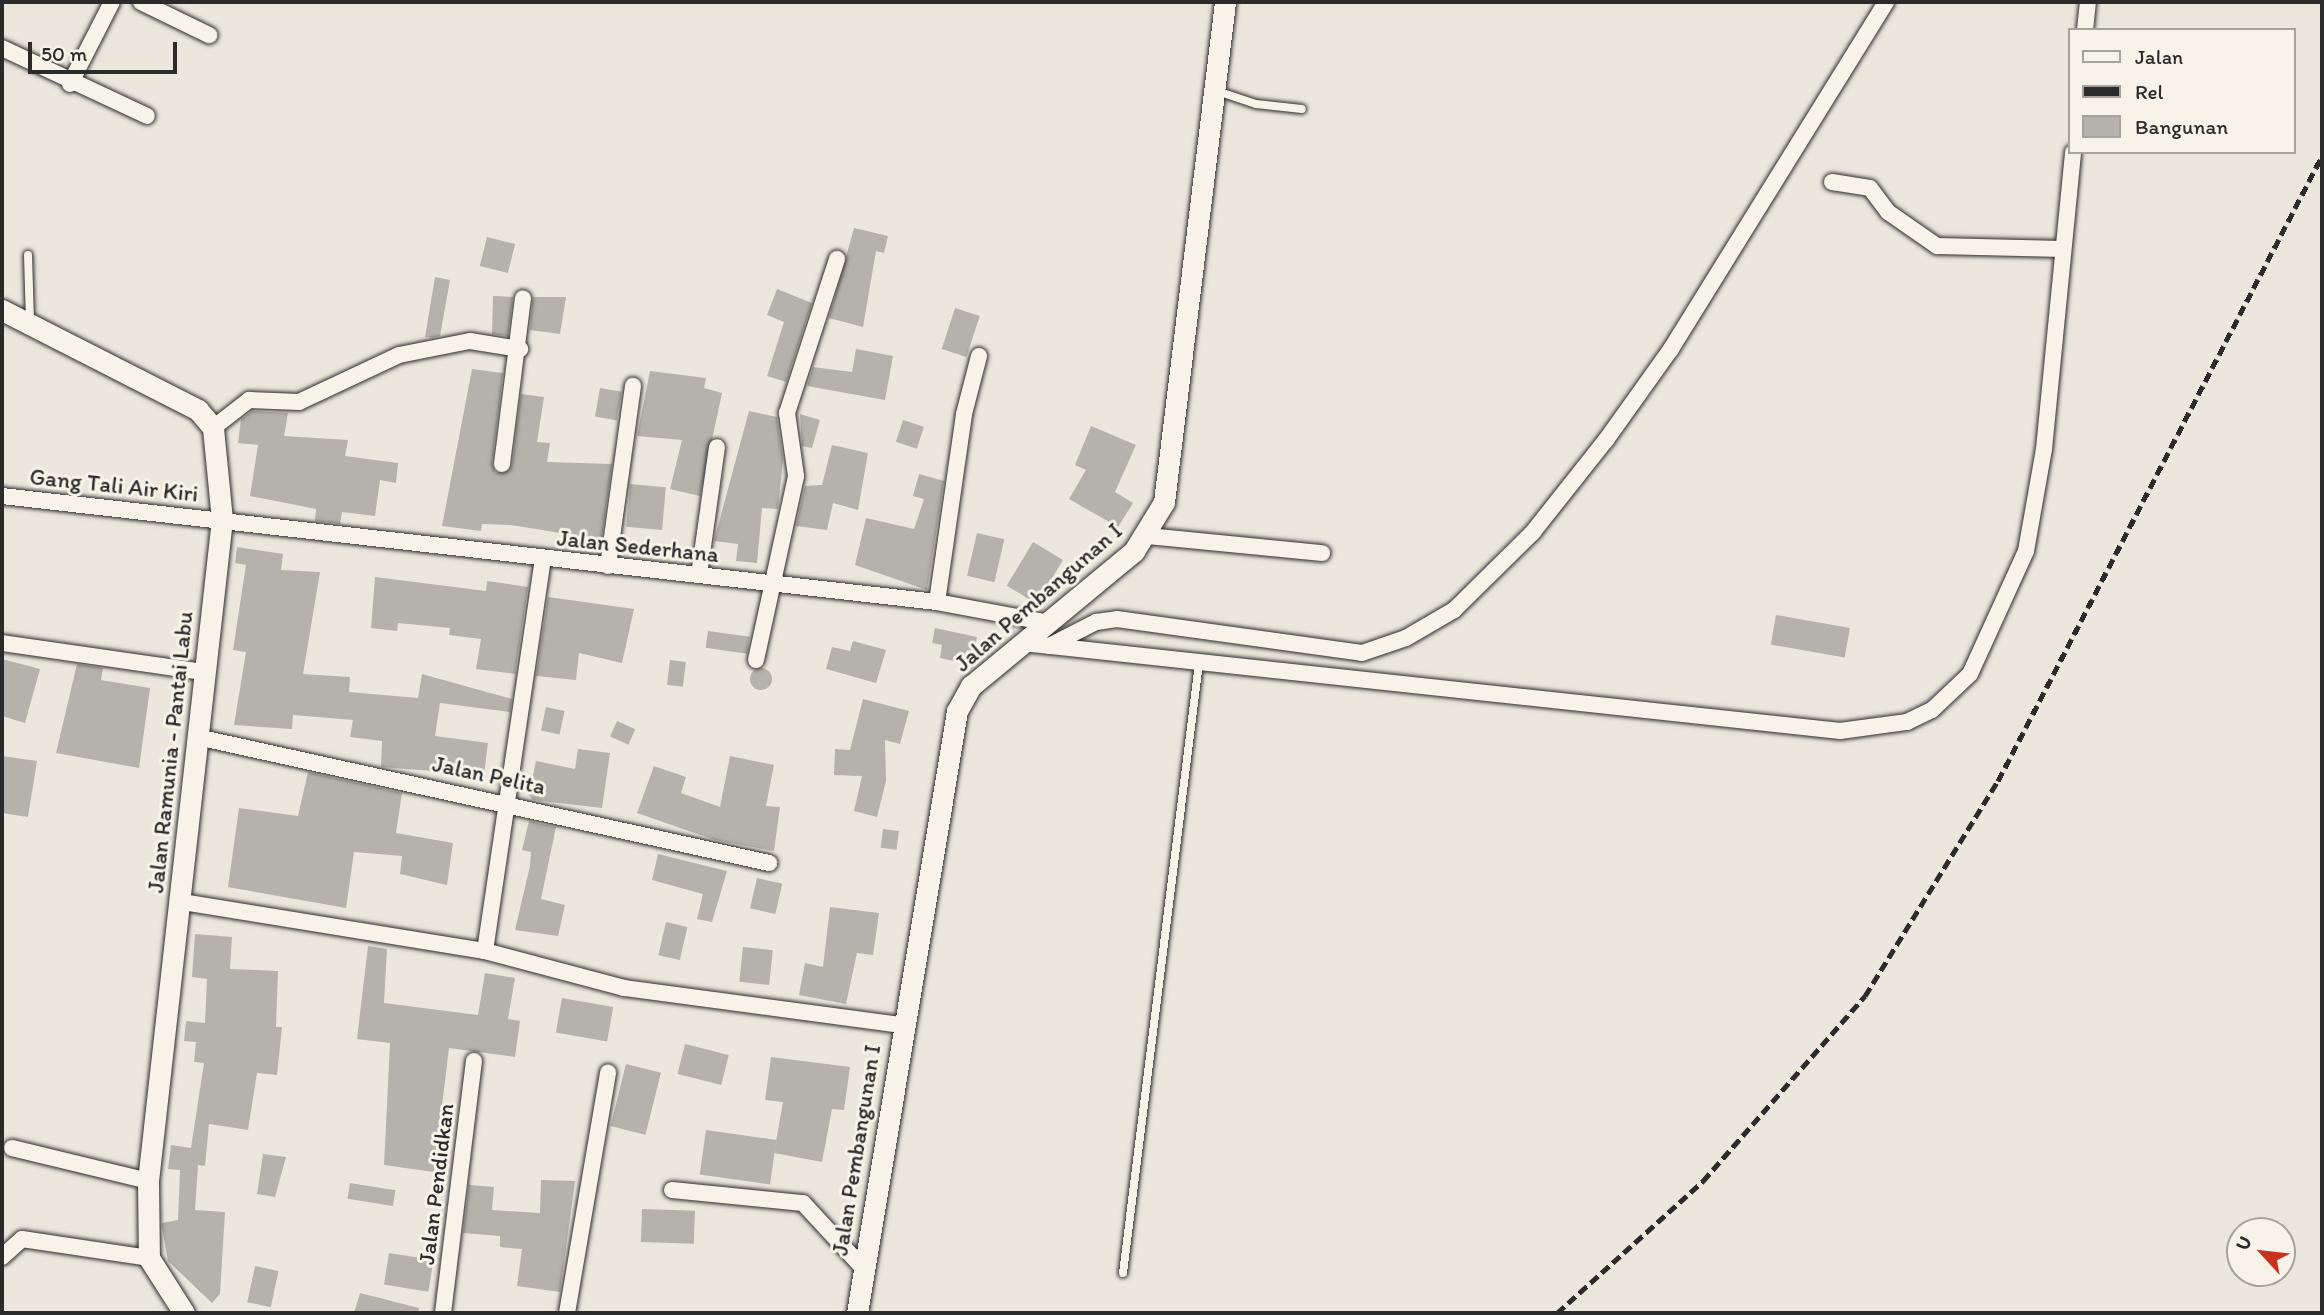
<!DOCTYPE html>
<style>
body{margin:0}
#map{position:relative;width:2324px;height:1315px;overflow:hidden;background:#ebe7dd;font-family:Itim,sans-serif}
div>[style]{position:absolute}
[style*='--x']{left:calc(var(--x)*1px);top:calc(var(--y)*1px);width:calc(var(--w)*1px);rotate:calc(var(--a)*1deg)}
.building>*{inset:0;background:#b5b2ab;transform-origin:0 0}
.round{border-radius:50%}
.roads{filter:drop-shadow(0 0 2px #2b2b2b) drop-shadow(0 0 2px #2b2b2b)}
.lane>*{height:8px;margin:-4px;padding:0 4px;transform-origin:4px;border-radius:4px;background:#f7f3e8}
.street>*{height:16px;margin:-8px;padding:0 8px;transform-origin:8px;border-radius:8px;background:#f7f3e8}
.secondary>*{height:21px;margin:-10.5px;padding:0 10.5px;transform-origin:10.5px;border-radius:10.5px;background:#f7f3e8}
.rail>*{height:5px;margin-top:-2.5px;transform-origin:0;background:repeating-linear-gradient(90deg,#2b2b2b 0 10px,transparent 0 15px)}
span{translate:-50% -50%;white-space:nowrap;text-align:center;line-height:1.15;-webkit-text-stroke:6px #f7f3e8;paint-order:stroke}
.street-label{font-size:23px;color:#2b2b2b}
.frame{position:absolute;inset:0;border:4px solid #2b2b2b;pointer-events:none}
.legend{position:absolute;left:2068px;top:28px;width:228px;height:126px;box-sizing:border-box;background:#f7f3e8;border:2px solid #a5a39c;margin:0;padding:9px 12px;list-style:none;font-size:21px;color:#2b2b2b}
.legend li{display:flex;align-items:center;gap:14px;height:35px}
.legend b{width:35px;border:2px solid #a5a39c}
.north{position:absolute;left:2226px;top:1217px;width:70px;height:70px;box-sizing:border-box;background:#f7f3e8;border:2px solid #a5a39c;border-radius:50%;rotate:297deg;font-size:19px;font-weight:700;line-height:28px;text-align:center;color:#2b2b2b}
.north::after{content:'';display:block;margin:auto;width:24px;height:32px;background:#c8321e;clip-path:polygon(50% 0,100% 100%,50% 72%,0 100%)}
.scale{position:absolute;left:28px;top:42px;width:149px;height:32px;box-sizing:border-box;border:4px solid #2b2b2b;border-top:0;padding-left:9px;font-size:21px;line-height:24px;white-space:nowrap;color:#2b2b2b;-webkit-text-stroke:5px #f7f3e8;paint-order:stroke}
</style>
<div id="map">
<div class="building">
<div style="clip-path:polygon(854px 228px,888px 236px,884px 253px,876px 251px,863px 327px,829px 318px)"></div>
<div style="left:487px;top:237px;width:29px;height:30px;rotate:14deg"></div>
<div style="clip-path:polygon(435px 277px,450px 280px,440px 336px,432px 338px,425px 337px)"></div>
<div style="clip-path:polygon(777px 289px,812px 303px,786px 382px,767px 376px,784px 322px,767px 315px)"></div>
<div style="clip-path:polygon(493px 296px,513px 297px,508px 336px,492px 334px)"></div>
<div style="clip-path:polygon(533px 297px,566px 297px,560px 334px,530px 330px)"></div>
<div style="left:955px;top:308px;width:26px;height:43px;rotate:18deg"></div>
<div style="clip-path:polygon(856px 349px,893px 356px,885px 400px,807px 386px,813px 367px,852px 372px)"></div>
<div style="clip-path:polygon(472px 369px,503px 373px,492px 463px,496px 473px,512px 466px,521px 394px,544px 397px,537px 442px,550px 443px,547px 462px,612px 464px,600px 550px,577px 547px,579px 536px,511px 525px,482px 524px,481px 531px,442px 526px)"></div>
<div style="clip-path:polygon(650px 371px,706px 378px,704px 388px,722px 393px,700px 496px,670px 489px,682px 440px,637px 436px)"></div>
<div style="left:600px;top:388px;width:22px;height:29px;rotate:10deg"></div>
<div style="clip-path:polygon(252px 411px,288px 413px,284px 436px,348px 440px,345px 456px,398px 463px,396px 483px,380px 480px,375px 516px,342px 512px,340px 524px,315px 521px,316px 509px,250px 496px,258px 445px,238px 443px,241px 419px)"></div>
<div style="clip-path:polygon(749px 411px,777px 417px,783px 459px,778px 509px,762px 508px,757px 563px,736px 561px,738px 544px,714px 541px)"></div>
<div style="clip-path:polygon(800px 414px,820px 420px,812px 448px,802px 446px)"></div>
<div style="left:903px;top:420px;width:22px;height:23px;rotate:18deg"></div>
<div style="clip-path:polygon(1091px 426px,1136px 445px,1115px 492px,1133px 503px,1118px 527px,1069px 499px,1086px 470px,1075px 465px)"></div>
<div style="clip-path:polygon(832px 445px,868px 453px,858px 510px,833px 503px,827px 530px,796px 526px,805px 486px,822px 485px)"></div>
<div style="clip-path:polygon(919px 474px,944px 481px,927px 590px,855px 565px,866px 518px,914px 529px,924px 499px,913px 496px)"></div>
<div style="left:630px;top:484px;width:36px;height:43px;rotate:5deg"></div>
<div style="left:977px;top:533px;width:28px;height:44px;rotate:13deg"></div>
<div style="left:1033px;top:542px;width:35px;height:51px;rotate:31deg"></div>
<div style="clip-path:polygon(237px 547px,283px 554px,281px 570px,320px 572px,303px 674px,350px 677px,349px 692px,418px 698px,422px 674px,512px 699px,510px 712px,440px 703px,435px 736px,488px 743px,484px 775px,381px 767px,382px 741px,350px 737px,353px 720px,293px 715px,292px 729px,234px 725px,246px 652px,233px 650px,246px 565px,235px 563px)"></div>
<div style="clip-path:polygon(375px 577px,486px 591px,487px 581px,528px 587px,515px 674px,476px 669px,481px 639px,449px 635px,450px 628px,398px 623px,397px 631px,371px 628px)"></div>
<div style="clip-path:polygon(548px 597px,634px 609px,622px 663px,579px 653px,576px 680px,536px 676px)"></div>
<div style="left:1776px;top:615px;width:75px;height:30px;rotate:10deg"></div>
<div style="clip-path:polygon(935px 628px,977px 637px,974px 652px,967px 650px,964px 663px,940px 658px,942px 645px,932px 643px)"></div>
<div style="left:708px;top:631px;width:42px;height:17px;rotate:8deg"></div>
<div style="clip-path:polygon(853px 641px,886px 650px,876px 683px,826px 669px,832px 647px,850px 651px)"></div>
<div style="clip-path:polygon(2px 659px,40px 669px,25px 723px,2px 716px)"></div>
<div style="left:670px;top:660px;width:16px;height:25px;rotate:7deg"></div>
<div style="clip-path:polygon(77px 664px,103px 668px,101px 680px,150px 688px,139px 768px,56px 753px)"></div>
<div class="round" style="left:750px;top:668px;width:22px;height:22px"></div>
<div style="clip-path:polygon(863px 699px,909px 711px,900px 744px,885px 740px,886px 781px,877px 817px,854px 811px,862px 776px,834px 775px,835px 749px,850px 750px)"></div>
<div style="left:546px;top:707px;width:19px;height:24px;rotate:12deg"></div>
<div style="left:617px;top:721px;width:20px;height:17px;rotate:24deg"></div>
<div style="clip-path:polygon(578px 749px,610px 753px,602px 808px,533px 800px,529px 795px,536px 761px,575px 769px)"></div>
<div style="clip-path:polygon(2px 756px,37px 761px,28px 817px,2px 813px)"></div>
<div style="clip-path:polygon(730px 756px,774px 765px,766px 806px,780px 807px,774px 851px,715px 840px,637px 813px,654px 766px,686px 777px,681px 793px,720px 807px)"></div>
<div style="clip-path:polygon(308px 772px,402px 793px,396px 833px,453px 843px,447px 885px,400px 874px,402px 856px,354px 852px,346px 908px,228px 887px,239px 808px,298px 816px)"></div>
<div style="clip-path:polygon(529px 821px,556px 827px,541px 899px,565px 905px,558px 936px,515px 930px,530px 866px,531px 852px,522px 850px)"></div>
<div style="left:883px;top:829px;width:16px;height:19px;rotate:7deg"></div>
<div style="clip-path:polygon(658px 854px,727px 871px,712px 922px,697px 919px,703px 894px,652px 880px)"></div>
<div style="left:757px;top:878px;width:26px;height:31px;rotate:13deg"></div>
<div style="clip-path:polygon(830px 907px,879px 913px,873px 955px,857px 953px,846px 1004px,799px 995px,805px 963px,823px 967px)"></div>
<div style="left:666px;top:922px;width:22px;height:34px;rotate:13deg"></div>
<div style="clip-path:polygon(195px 934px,232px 937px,230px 969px,278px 971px,276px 1027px,282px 1027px,277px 1075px,257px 1073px,248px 1130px,209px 1124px,205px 1166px,198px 1165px,195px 1210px,225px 1212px,220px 1294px,212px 1303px,168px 1261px,162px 1228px,162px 1223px,178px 1220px,180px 1170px,168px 1169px,171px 1145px,191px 1148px,204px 1063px,194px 1062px,196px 1042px,184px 1041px,186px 1021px,205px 1023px,207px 979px,192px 977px)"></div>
<div style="clip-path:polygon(368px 946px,387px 949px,384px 1003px,478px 1015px,485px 973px,515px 978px,508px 1019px,520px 1021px,515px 1057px,449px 1048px,434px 1172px,384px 1165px,390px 1043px,357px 1039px)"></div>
<div style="left:743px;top:947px;width:30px;height:35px;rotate:6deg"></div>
<div style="left:562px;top:998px;width:52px;height:35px;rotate:10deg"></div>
<div style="left:685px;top:1044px;width:45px;height:31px;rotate:14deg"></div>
<div style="clip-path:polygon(771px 1057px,850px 1067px,844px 1110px,832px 1109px,822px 1162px,774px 1153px,783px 1102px,765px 1100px)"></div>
<div style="left:626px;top:1064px;width:36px;height:64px;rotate:14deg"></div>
<div style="left:706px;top:1130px;width:71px;height:45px;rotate:8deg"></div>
<div style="clip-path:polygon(263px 1154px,286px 1157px,275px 1197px,257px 1194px)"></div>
<div style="clip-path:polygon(541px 1180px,575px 1181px,560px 1292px,517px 1286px,522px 1249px,500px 1247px,500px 1236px,463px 1233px,469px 1185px,494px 1187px,492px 1210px,540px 1213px)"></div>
<div style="left:350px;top:1183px;width:46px;height:16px;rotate:9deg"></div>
<div style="left:642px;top:1209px;width:53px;height:33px;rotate:2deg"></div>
<div style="left:389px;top:1253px;width:45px;height:32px;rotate:9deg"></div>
<div style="left:255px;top:1266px;width:24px;height:37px;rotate:12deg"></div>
<div style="clip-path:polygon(360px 1293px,419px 1308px,418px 1313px,354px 1313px)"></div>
</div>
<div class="roads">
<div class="lane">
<div style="--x:1217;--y:91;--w:41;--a:18.4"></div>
<div style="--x:1256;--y:104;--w:46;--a:6.2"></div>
<div style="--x:28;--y:255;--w:66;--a:88.3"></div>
<div style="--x:1123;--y:1273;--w:615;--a:-82.9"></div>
</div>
<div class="street">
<div style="--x:141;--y:2;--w:76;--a:25.9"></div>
<div style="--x:2085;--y:30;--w:28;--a:-84"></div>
<div style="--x:2;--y:48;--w:160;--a:25.1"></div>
<div style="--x:70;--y:84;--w:92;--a:-62.9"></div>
<div style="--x:1832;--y:182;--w:38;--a:9"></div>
<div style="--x:1870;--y:188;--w:30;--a:53"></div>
<div style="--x:1888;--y:212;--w:60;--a:34.8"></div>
<div style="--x:1937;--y:246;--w:126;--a:1.4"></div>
<div style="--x:213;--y:428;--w:46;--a:-37.9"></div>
<div style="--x:249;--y:400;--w:50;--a:2.3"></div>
<div style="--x:299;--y:402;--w:110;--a:-25.2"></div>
<div style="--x:399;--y:355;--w:72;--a:-11.2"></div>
<div style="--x:470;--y:341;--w:51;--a:9.1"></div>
<div style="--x:502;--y:464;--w:167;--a:-82.8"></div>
<div style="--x:2;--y:496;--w:941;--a:6.47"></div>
<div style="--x:937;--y:602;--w:114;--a:10.6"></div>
<div style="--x:1148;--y:536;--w:175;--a:5.6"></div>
<div style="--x:608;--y:566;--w:182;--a:-82.1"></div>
<div style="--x:699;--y:575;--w:129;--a:-82"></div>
<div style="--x:937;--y:602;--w:190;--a:-81.8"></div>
<div style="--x:964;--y:414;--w:60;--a:-75.5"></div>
<div style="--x:2;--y:643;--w:204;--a:8.2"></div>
<div style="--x:1023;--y:643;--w:822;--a:6.15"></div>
<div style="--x:1840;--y:731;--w:68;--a:-7.7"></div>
<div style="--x:1907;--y:722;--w:28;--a:-26"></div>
<div style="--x:1932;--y:710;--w:52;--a:-43.5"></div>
<div style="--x:1970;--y:674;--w:135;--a:-65.5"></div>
<div style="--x:2026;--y:551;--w:104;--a:-80"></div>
<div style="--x:2044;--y:449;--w:298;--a:-84.4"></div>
<div style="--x:1049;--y:646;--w:53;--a:-27.1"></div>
<div style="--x:1096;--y:622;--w:21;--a:-8"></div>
<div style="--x:1117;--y:619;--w:247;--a:7.9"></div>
<div style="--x:1362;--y:653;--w:46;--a:-18.8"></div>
<div style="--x:1406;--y:638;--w:56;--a:-30.3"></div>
<div style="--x:1454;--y:610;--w:111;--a:-44.6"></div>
<div style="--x:1533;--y:532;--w:117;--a:-51.6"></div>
<div style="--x:1606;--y:440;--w:112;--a:-54.5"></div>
<div style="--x:1671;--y:349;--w:408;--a:-58.2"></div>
<div style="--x:756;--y:660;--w:188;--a:-77.7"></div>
<div style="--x:796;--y:476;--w:64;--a:-98.1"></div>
<div style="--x:787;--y:413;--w:162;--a:-72"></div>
<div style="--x:197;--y:737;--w:586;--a:12.42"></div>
<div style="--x:182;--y:902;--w:307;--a:9.2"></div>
<div style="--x:485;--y:951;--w:144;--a:14.9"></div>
<div style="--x:624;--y:988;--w:280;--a:7.6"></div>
<div style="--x:485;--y:951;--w:396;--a:-81.6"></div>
<div style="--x:12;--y:1148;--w:140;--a:13.6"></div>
<div style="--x:672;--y:1190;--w:132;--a:5.7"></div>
<div style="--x:803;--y:1203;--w:90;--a:47.3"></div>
<div style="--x:2;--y:1257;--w:27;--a:-42"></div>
<div style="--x:22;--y:1239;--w:128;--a:8.5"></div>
<div style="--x:443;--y:1313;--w:254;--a:-83"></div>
<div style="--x:567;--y:1313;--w:244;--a:-80.3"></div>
</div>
<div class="secondary">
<div style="--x:2;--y:310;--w:220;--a:27"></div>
<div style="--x:198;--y:410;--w:23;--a:50"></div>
<div style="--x:213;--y:428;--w:91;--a:84.4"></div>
<div style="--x:222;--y:519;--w:666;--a:96.38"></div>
<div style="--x:148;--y:1181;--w:77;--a:89.3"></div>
<div style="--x:149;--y:1258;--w:65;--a:57.5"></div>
<div style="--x:857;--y:1313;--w:610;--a:-80.57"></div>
<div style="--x:957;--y:711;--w:29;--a:-61"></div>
<div style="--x:971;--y:686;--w:212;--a:-39.6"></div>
<div style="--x:1134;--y:551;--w:57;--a:-58.5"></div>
<div style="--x:1164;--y:502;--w:504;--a:-83.04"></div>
</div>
</div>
<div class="rail">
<div style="--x:1557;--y:1313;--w:197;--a:-42.1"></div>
<div style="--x:1703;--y:1181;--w:246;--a:-48.8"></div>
<div style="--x:1865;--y:996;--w:253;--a:-58.3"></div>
<div style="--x:1998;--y:781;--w:704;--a:-62.6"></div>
</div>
<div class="street-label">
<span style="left:114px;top:485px;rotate:6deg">Gang Tali Air Kiri</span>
<span style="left:638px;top:546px;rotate:6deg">Jalan Sederhana</span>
<span style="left:1038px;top:597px;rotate:-41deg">Jalan Pembangunan I</span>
<span style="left:170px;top:752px;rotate:-84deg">Jalan Ramunia - Pantai Labu</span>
<span style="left:489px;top:775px;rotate:12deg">Jalan Pelita</span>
<span style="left:856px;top:1150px;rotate:-81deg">Jalan Pembangunan I</span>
<span style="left:436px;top:1184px;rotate:-83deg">Jalan Pendidkan</span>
</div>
<div class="frame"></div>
<ul class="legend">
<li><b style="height:9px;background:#f7f3e8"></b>Jalan</li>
<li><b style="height:9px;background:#2b2b2b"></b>Rel</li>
<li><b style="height:19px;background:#b5b2ab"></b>Bangunan</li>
</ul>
<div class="north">U</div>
<div class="scale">50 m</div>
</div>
